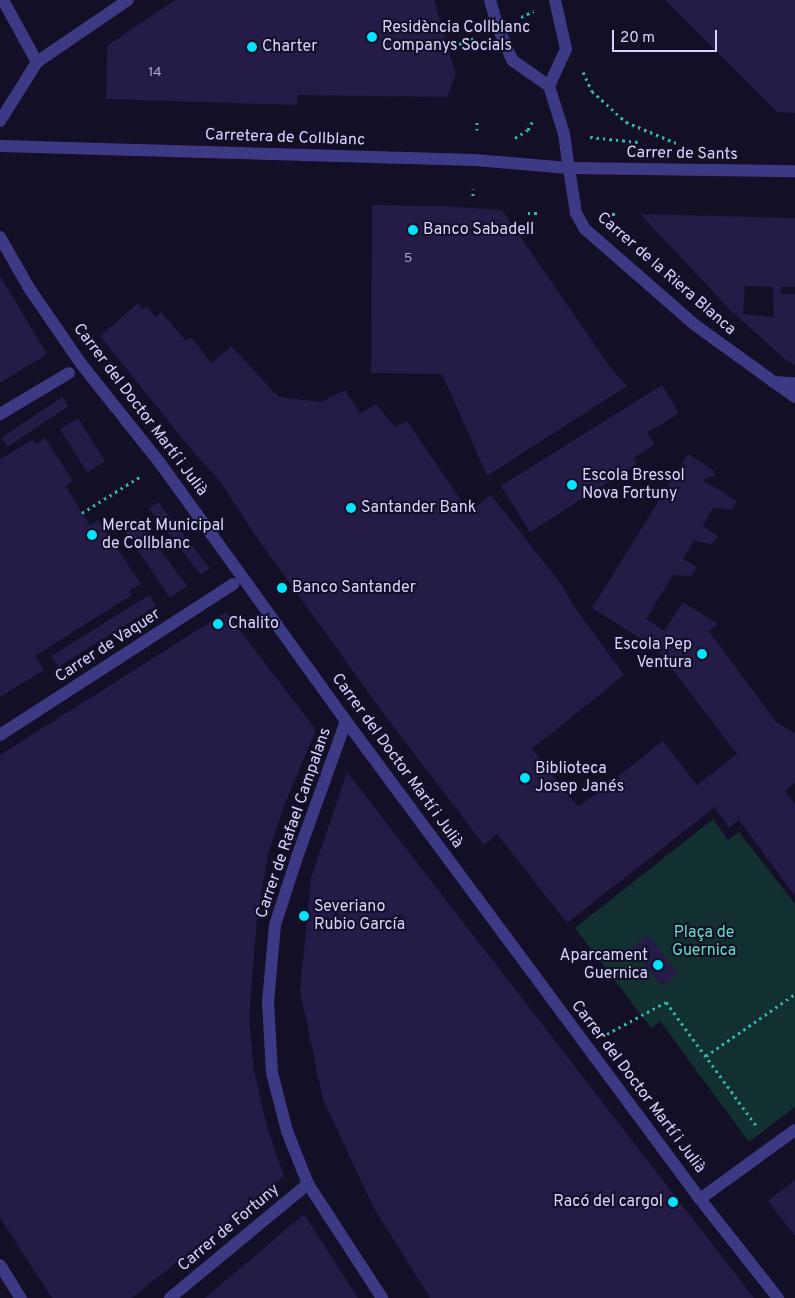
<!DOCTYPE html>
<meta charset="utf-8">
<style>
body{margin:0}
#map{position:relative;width:795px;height:1298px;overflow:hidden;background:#130f26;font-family:Overpass,sans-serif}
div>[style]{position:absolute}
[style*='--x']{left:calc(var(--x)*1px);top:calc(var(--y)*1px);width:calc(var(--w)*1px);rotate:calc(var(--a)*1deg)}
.green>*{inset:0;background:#12302f}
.building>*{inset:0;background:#241b47;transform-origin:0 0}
.path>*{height:3px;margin-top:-1.5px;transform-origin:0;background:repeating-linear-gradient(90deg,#2fb8b0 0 2.5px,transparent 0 6.5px)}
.pedestrian>*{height:12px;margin:-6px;padding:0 6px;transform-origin:6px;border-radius:6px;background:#3d3a85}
.minor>*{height:12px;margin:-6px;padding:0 6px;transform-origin:6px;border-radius:6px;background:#3d3a85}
.tertiary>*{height:12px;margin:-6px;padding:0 6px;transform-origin:6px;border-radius:6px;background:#3d3a85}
.dots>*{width:14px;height:14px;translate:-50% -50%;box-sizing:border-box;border:2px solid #130f26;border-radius:50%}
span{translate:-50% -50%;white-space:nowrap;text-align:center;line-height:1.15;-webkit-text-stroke:4px #130f26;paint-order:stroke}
.number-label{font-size:14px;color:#aca6d1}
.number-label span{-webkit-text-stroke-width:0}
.poi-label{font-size:16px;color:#d9d4ff}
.left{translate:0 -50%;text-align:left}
.right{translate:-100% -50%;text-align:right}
.street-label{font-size:16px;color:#d9d4ff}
.park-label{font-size:16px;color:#5fe0c0}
.scale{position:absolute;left:612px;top:30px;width:105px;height:22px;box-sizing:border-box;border:2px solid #d9d4ff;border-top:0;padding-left:6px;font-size:15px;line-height:18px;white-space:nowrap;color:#d9d4ff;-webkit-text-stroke:4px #130f26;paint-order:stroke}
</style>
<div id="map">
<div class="green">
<div style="clip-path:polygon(713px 819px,728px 840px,739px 832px,795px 904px,795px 1107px,749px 1142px,660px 1021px,651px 1028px,575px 928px)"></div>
</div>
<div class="building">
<div style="clip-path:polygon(175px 0,434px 0,456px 75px,447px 97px,297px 95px,297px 105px,106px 99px,107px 46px)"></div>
<div style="clip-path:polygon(665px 0,795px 0,795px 113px,777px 112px)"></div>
<div style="clip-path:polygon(372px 205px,444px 206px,502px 210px,610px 367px,627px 386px,487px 476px,442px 374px,371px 373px)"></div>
<div style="clip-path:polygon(evenodd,640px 214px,795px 218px,795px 287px,781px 287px,781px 294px,795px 294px,795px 365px,787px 361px,731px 311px,640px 214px,745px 286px,773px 287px,774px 317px,743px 314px,745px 286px)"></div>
<div style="clip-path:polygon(0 276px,47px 354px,0 383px)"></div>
<div style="clip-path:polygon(138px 303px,143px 309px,147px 307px,156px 317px,161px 312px,186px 341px,191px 337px,211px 363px,231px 346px,279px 397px,321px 402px,345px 390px,360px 413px,376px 404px,395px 427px,407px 421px,469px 512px,491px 495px,561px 584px,575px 608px,624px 675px,532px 749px,578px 807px,663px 741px,697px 785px,737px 754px,656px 648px,592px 608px,688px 454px,713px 470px,714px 476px,703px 480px,737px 501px,732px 510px,713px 508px,703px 526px,718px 536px,712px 544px,694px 541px,683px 559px,697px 567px,691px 576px,673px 575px,646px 619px,664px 631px,683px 602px,718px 624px,709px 631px,777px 723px,795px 733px,795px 783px,785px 791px,795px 804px,795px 896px,739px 820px,729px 828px,715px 807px,567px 923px,497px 834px,484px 845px,386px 717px,255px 535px,219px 480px,194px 453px,100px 336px)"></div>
<div style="clip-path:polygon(662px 385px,679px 413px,647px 433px,655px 444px,633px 458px,637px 464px,530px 532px,501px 486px)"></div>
<div style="left:62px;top:397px;width:11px;height:73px;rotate:56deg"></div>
<div style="left:78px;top:418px;width:51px;height:21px;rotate:58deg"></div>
<div style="clip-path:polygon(45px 438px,73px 481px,66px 486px,82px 513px,90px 525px,98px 520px,141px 584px,129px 591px,132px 595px,35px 656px,44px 670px,0 697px,0 459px,33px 439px,36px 444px)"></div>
<div style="left:158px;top:502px;width:84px;height:11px;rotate:52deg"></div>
<div style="clip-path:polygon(137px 518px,187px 586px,170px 598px,123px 528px)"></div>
<div style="left:149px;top:595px;width:13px;height:115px;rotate:58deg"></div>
<div style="clip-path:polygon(226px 612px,316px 730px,284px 806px,268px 854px,257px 920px,249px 1016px,254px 1071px,267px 1127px,284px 1176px,132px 1298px,52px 1298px,0 1218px,0 755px)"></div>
<div style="clip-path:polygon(347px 772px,754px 1298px,430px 1298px,374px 1208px,323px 1100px,300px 991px,311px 878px)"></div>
<div style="left:648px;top:935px;width:49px;height:21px;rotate:52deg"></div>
<div style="clip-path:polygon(795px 1180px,795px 1236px,768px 1201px)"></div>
<div style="clip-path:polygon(304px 1214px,358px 1298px,205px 1298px)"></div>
</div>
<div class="path">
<div style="--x:521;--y:17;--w:14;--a:-25"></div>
<div style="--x:459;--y:44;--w:19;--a:-21"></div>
<div style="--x:583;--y:72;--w:21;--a:65"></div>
<div style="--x:592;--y:91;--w:46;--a:42.4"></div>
<div style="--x:626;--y:122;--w:54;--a:22.8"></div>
<div style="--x:477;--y:122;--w:8;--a:90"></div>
<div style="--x:590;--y:137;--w:48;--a:5.9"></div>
<div style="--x:515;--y:138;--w:15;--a:-32"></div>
<div style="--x:528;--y:130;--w:11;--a:-63"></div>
<div style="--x:473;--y:196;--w:7;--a:-90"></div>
<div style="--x:528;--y:213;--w:13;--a:0"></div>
<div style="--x:606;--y:214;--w:9;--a:0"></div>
<div style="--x:82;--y:513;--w:70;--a:-32.1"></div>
<div style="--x:607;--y:1034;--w:67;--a:-28.5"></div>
<div style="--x:666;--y:1002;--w:155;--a:53.9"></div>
<div style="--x:706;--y:1056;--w:108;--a:-34.9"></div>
</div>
<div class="pedestrian">
<div style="--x:0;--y:414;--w:80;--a:-30.7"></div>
<div style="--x:0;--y:735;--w:278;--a:-32.9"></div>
</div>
<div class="minor">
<div style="--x:3;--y:0;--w:71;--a:61.3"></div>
<div style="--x:0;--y:121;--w:70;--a:-57.9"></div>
<div style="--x:37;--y:62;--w:110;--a:-34.3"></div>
<div style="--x:0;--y:146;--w:475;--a:1.7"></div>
<div style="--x:475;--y:160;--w:94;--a:4.9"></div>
<div style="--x:569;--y:168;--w:46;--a:81.2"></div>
<div style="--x:576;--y:213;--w:18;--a:61"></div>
<div style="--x:585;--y:229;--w:146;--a:41.1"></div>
<div style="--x:695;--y:325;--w:123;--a:35.8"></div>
<div style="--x:0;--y:237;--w:59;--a:60.4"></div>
<div style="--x:29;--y:288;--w:93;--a:55.5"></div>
<div style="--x:82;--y:365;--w:125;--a:51.5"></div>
<div style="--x:160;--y:463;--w:318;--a:54.2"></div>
<div style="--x:346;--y:721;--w:595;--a:53.48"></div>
<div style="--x:700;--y:1199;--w:126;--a:51.8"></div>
<div style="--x:773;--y:382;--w:22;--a:3"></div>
<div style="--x:346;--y:721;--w:141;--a:109.8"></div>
<div style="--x:298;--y:854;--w:75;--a:107.9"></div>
<div style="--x:275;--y:925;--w:77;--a:95.2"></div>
<div style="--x:268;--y:1002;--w:71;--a:86.8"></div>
<div style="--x:272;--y:1073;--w:60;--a:75.5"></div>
<div style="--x:287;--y:1131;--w:57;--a:68.4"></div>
<div style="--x:308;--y:1184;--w:136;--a:57"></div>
<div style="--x:700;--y:1199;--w:117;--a:-36"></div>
<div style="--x:0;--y:1265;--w:39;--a:58"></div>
<div style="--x:170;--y:1298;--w:179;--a:-39.6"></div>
</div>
<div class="tertiary">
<div style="--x:490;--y:0;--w:29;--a:74"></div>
<div style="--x:498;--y:28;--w:35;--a:66"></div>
<div style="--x:512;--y:60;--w:45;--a:35.1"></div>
<div style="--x:549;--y:86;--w:50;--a:72.6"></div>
<div style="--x:564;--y:134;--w:34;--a:82"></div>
<div style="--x:569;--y:168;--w:226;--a:0.8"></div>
<div style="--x:549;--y:86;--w:41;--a:-65.3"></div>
<div style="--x:566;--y:49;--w:50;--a:-102.7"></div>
</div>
<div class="dots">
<div style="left:372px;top:37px;background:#00e5ff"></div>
<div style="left:252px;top:47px;background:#00e5ff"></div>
<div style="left:413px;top:230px;background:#00e5ff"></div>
<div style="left:572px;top:485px;background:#00e5ff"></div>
<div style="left:351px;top:508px;background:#00e5ff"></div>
<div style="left:92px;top:535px;background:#00e5ff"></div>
<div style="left:282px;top:588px;background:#00e5ff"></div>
<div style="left:218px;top:624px;background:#00e5ff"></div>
<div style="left:702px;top:654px;background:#00e5ff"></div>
<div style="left:525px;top:778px;background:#00e5ff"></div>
<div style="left:304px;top:916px;background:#00e5ff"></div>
<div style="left:658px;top:965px;background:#00e5ff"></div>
<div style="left:673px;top:1202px;background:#00e5ff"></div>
</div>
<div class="number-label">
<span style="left:155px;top:73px">14</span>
<span style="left:408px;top:259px">5</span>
</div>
<div class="poi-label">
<span class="left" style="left:382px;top:37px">Residència Collblanc<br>Companys Socials</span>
<span class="left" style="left:262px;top:47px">Charter</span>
<span class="left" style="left:423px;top:230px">Banco Sabadell</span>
<span class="left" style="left:582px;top:485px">Escola Bressol<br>Nova Fortuny</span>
<span class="left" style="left:361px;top:508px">Santander Bank</span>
<span class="left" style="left:102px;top:535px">Mercat Municipal<br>de Collblanc</span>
<span class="left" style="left:292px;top:588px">Banco Santander</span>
<span class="left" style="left:228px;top:624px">Chalito</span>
<span class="right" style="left:692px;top:654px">Escola Pep<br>Ventura</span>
<span class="left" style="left:535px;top:778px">Biblioteca<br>Josep Janés</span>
<span class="left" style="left:314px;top:916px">Severiano<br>Rubio García</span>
<span class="right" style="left:648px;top:965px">Aparcament<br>Guernica</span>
<span class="right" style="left:663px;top:1202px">Racó del cargol</span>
</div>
<div class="street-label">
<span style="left:285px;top:138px;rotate:2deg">Carretera de Collblanc</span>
<span style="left:682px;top:154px;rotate:1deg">Carrer de Sants</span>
<span style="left:666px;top:274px;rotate:41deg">Carrer de la Riera Blanca</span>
<span style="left:140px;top:410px;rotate:53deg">Carrer del Doctor Martí i Julià</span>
<span style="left:108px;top:646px;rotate:-33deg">Carrer de Vaquer</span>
<span style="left:397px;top:761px;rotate:54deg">Carrer del Doctor Martí i Julià</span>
<span style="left:294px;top:823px;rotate:-71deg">Carrer de Rafael Campalans</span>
<span style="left:638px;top:1087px;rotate:53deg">Carrer del Doctor Martí i Julià</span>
<span style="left:229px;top:1228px;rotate:-40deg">Carrer de Fortuny</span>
</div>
<div class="park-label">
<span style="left:704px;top:942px">Plaça de<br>Guernica</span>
</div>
<div class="scale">20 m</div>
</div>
